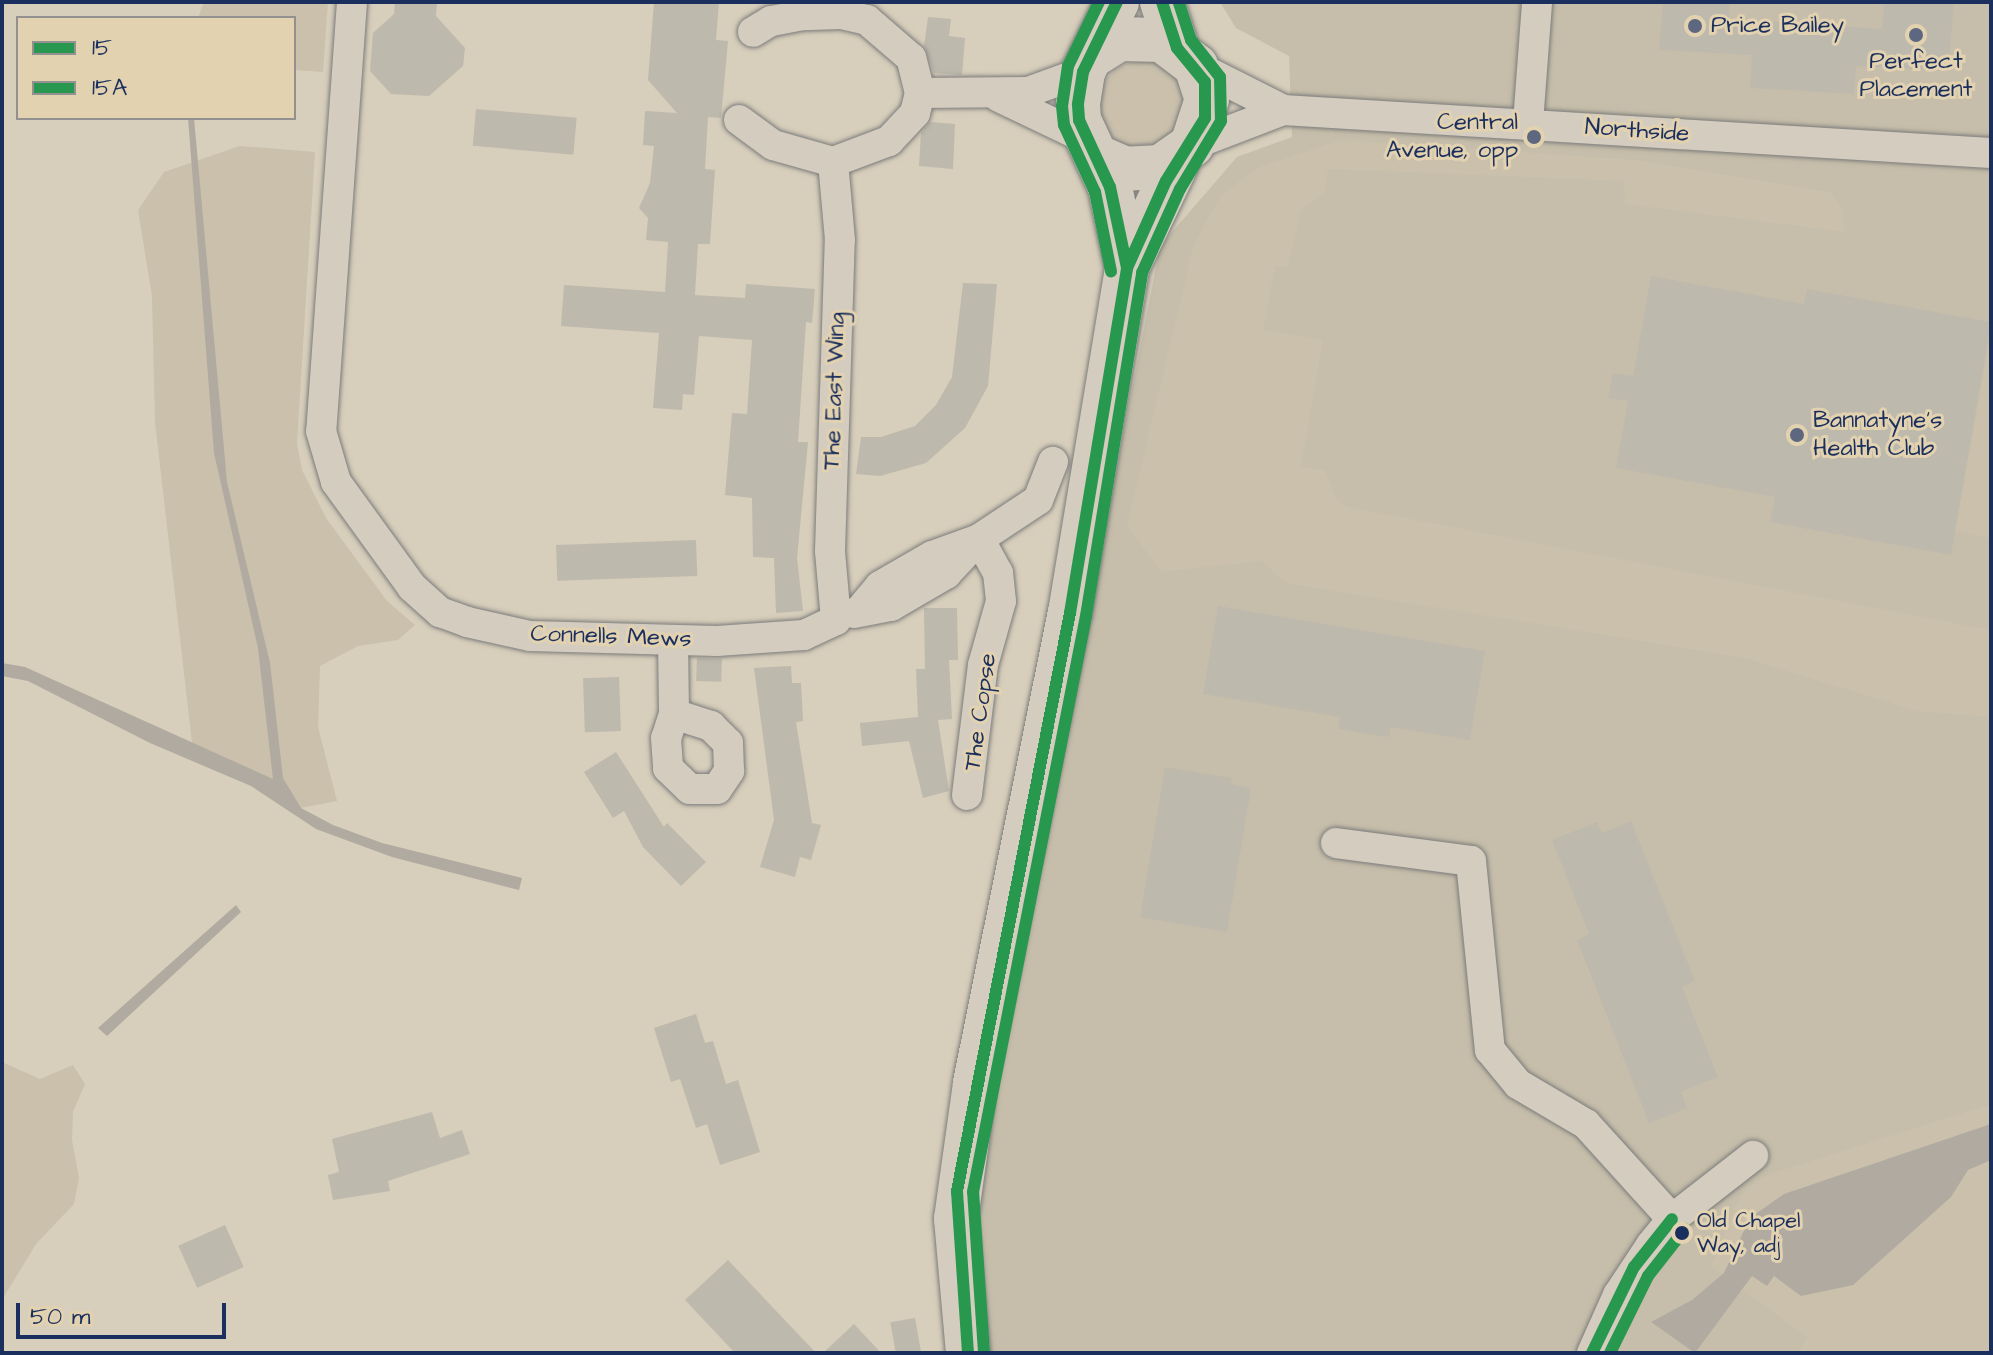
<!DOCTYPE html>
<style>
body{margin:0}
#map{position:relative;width:1993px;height:1355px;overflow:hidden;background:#d7cebb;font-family:"Architects Daughter",sans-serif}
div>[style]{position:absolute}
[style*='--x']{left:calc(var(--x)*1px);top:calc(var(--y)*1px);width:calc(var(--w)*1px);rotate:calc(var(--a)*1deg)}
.built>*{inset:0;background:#c6beaa}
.green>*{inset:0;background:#cac0ac}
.round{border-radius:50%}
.water>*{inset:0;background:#b0aaa0}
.building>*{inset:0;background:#beb9ad;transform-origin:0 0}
.roads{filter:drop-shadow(0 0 2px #7c7c7c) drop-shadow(0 0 2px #7c7c7c)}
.street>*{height:30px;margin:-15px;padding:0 15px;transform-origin:15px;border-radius:15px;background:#d3ccbf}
.highway>*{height:44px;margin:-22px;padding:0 22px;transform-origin:22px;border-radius:22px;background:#d3ccbf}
.bus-1>*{height:12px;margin:-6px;padding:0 6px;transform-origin:6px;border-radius:6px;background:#27984d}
.bus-2>*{height:12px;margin:-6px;padding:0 6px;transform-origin:6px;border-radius:6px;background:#27984d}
.dots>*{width:22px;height:22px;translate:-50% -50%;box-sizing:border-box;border:4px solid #e3d2af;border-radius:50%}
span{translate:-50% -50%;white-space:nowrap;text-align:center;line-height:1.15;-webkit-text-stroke:6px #e3d2af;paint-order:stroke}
.bus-label{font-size:22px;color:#1b2f5e}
.left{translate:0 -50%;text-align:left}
.poi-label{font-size:24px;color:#1b2f5e}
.right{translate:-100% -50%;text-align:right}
.street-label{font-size:24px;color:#1b2f5e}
.frame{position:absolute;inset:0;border:4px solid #1b2f5e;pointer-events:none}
.legend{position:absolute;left:16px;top:16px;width:280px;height:104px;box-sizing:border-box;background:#e3d2af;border:2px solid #93918f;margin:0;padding:10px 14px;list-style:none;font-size:24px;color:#1b2f5e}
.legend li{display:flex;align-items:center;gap:16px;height:40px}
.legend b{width:40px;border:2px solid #93918f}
.scale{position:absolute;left:16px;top:1303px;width:210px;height:36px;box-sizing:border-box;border:4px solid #1b2f5e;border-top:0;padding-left:10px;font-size:24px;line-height:28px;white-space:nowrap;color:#1b2f5e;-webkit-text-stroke:6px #e3d2af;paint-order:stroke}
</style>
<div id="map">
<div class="built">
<div style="clip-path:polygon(1220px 2px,1991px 2px,1991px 1353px,986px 1353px,978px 1184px,1160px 246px,1237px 157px,1292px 137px,1289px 56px,1236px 28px)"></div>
</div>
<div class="green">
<div style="clip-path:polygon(204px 2px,328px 2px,323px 72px,294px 70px,294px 18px,198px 18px)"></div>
<div class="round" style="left:1098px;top:61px;width:88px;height:88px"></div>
<div style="clip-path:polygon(1342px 140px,1637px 160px,1830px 192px,1841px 207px,1845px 232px,1625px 204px,1624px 181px,1328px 169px,1325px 191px,1301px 210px,1288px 267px,1275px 266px,1263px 330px,1323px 340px,1301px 467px,1325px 470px,1336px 499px,1348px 507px,1991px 630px,1991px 717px,1917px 711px,1745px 658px,1286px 583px,1261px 561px,1161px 572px,1127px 525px,1194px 244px,1221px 195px,1260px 167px)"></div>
<div style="clip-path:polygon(240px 146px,315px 152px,297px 444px,302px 470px,326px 518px,387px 601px,415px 625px,398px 640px,358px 646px,320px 666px,318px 727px,337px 801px,295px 809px,193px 751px,155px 422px,152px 296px,138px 210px,164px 172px)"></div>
<div style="clip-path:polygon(1991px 333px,1991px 538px,1955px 531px)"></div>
<div style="clip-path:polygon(2px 1062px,40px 1079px,73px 1065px,85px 1084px,73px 1112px,72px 1140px,79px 1178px,74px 1204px,36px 1244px,2px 1300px)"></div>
<div style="clip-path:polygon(1991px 1104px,1991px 1353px,1796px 1353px,1808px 1338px,1711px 1266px,1736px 1205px,1746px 1189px,1767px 1175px)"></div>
</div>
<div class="water">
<div style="clip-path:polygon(188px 118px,194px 118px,227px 482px,270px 663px,283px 778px,301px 808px,333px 825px,382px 843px,522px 878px,519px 890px,392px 857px,316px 829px,251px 786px,150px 743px,28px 681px,2px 676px,2px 663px,25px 667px,273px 779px,258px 648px,214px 453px)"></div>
<div style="clip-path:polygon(236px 905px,241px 912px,107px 1036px,98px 1028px)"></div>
<div style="clip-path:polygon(1991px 1124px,1991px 1160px,1968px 1170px,1951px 1197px,1853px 1285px,1801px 1296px,1774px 1276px,1767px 1286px,1752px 1276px,1695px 1353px,1651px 1322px,1692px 1300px,1724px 1273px,1750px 1218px,1784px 1194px)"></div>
</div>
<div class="building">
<div style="clip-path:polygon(395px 2px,437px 2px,436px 16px,465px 48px,463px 66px,429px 96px,391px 94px,370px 71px,373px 33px,394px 14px)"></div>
<div style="clip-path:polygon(654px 2px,719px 2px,716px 40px,728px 41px,721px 118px,708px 117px,705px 169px,715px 170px,710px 244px,698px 244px,695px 295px,745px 298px,746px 284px,815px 289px,812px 323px,806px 322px,798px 442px,808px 442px,797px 558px,803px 611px,776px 613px,774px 558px,753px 557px,752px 498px,725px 495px,732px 413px,747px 414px,752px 340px,699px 336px,694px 395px,683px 394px,682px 410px,653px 408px,659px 333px,561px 326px,564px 285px,665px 292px,668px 242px,646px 240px,648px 218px,639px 208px,650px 183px,654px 146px,643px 145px,645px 111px,677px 113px,648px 80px)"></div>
<div style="clip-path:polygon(1663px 2px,1730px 2px,1729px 19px,1882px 29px,1884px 2px,1954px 2px,1948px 71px,1856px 66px,1854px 94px,1750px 88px,1752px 55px,1659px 50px)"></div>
<div style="clip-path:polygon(928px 17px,951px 19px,949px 36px,965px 38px,962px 75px,934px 73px,924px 46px)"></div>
<div style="left:476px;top:109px;width:101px;height:37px;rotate:5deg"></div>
<div style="clip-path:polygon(930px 122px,955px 124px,953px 169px,919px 166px,921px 133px)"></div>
<div style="clip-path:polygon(1651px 276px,1804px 304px,1807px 289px,1991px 322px,1951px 555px,1770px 522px,1775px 497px,1616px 468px,1628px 401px,1608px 398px,1613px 373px,1633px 376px)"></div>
<div style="clip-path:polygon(963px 283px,997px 284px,988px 386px,965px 428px,926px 463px,880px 476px,856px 474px,861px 437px,881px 437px,915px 426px,936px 405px,952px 377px)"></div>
<div style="left:696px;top:540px;width:36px;height:140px;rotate:88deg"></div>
<div style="clip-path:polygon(1218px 606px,1485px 651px,1470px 740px,1391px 727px,1389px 737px,1338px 729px,1340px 717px,1203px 694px)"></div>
<div style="clip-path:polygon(924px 608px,957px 608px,958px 660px,949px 660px,952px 719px,938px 720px,949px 791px,923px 798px,909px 741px,862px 746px,860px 723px,918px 717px,916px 669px,925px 669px)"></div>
<div style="left:697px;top:658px;width:25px;height:23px;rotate:2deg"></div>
<div style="clip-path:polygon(791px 666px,792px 683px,801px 683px,803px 721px,796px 722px,812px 823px,821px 825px,811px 860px,800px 857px,795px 877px,760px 867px,774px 820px,754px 668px)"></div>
<div style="left:619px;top:677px;width:54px;height:36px;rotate:88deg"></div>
<div style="clip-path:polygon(616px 752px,664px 827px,667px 823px,706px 862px,681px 886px,643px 847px,624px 811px,613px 818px,584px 772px)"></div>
<div style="clip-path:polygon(1165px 767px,1232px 778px,1231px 784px,1251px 788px,1227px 932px,1140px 917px)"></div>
<div style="clip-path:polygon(1631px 821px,1695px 981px,1682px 987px,1718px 1077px,1681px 1092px,1687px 1108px,1649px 1123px,1577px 940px,1589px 934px,1552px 840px,1597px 822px,1602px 833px)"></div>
<div style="clip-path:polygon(696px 1014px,705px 1043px,713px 1041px,726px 1084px,738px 1080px,760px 1152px,720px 1165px,707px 1124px,696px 1128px,680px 1079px,671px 1082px,654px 1028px)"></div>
<div style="clip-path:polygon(432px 1112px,440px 1138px,462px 1130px,470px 1154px,388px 1181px,390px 1191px,333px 1200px,328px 1175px,339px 1172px,332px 1139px)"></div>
<div style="left:225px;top:1225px;width:46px;height:51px;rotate:66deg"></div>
<div style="clip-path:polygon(728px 1260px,816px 1353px,735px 1353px,685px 1300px)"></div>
<div style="left:915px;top:1318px;width:36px;height:25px;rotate:80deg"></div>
<div style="clip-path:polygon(854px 1324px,881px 1353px,823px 1353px)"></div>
</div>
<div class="roads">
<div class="street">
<div style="--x:352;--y:2;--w:430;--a:94.1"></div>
<div style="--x:321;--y:431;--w:53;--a:73.6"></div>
<div style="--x:336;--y:482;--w:130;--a:54.1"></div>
<div style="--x:412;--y:587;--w:38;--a:42"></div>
<div style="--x:440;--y:612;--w:29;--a:20"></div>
<div style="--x:467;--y:622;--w:65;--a:12.5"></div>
<div style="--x:530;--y:636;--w:187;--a:1.5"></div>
<div style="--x:717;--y:641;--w:87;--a:-3.9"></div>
<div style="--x:804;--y:635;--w:35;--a:-25"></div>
<div style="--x:836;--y:620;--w:69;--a:-95"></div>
<div style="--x:830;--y:551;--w:311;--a:-88.2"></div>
<div style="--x:840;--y:240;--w:78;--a:-95.1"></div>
<div style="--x:1196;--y:66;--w:97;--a:26.8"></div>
<div style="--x:1283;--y:110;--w:709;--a:3.48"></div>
<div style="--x:920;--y:93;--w:108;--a:-0.5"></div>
<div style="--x:1028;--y:92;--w:59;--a:-20"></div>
<div style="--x:999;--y:97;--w:98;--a:25.5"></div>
<div style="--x:739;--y:120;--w:42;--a:36.3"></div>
<div style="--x:773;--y:145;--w:62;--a:15.8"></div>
<div style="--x:833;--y:162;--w:60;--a:-20.6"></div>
<div style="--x:889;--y:141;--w:38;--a:-47"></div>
<div style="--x:915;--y:113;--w:21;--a:-76"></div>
<div style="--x:920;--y:93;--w:36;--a:-104"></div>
<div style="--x:911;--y:58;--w:58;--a:-139.2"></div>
<div style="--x:867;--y:20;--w:28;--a:-167"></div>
<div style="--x:840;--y:14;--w:37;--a:178"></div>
<div style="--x:803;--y:15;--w:33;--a:169"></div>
<div style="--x:771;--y:21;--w:21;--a:149"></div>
<div style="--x:1528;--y:123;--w:121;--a:-85.7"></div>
<div style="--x:1192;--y:145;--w:97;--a:-21"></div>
<div style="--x:860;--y:610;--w:31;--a:-50"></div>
<div style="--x:880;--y:586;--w:60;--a:-30"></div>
<div style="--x:932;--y:556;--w:50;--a:-19.9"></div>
<div style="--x:979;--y:539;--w:71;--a:-33.5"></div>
<div style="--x:1038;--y:500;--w:41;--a:-68.5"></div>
<div style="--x:854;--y:613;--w:38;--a:-11"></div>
<div style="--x:891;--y:606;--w:64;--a:-30.2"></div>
<div style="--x:946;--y:574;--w:42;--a:-46.9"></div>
<div style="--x:673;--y:640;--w:74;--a:89.2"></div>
<div style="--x:674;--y:714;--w:25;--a:108"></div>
<div style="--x:666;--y:738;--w:30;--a:86"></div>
<div style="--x:668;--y:768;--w:30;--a:44"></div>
<div style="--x:690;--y:789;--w:27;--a:0"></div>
<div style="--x:717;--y:789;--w:22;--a:-56"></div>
<div style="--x:729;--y:771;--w:28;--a:-92"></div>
<div style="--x:728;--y:743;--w:24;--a:-135"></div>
<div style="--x:711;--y:726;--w:39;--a:-162"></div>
<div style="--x:967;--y:795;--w:131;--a:-83"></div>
<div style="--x:983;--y:665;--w:66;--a:-74.3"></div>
<div style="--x:1001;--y:601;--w:28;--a:-96"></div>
<div style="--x:998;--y:573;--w:39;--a:-119"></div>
<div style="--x:1336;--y:843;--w:136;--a:7.6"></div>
<div style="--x:1471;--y:861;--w:190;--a:84.3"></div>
<div style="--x:1490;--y:1050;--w:44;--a:50.5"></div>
<div style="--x:1518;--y:1084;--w:79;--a:30.5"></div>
<div style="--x:1586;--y:1124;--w:128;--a:47.8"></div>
<div style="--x:1592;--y:1353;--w:64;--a:-65.9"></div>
<div style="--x:1618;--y:1295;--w:60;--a:-56.6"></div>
<div style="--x:1651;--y:1245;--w:33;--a:-51"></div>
<div style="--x:1672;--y:1219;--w:103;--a:-37.9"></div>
</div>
<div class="highway">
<div style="--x:1117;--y:2;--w:78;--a:115.9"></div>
<div style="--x:1083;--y:72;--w:33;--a:99"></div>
<div style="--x:1078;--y:105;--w:15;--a:86"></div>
<div style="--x:1079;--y:120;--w:74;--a:65.2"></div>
<div style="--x:1110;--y:187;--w:83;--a:78.1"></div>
<div style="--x:1162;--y:2;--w:48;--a:71.9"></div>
<div style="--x:1092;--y:56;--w:32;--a:-32"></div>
<div style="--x:1119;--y:39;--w:43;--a:1.3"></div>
<div style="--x:1162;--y:40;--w:43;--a:37.4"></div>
<div style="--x:1196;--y:66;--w:35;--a:72"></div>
<div style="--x:1207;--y:99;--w:48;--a:108.1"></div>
<div style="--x:1192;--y:145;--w:38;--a:145"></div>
<div style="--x:1161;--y:167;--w:35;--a:177"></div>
<div style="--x:1126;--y:169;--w:28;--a:-157"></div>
<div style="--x:968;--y:1353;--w:135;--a:-95.1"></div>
<div style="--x:956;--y:1219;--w:137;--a:-82"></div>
<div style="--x:975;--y:1083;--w:480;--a:-78.6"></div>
<div style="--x:1070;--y:613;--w:350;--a:-80.6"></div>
<div style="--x:1127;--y:268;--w:125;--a:-64.5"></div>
</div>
</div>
<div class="bus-1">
<div style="--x:1117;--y:2;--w:78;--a:115.9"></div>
<div style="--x:1083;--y:72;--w:33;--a:99"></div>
<div style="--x:1078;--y:105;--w:15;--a:86"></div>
<div style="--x:1079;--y:120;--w:74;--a:65.2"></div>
<div style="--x:1110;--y:187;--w:83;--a:78.1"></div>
<div style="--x:968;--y:1353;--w:162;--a:-93.9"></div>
<div style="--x:957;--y:1191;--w:589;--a:-78.94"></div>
<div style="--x:1070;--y:613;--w:350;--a:-80.6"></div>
<div style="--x:1127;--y:268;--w:95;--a:-65.9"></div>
<div style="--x:1166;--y:181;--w:74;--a:-58.2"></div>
<div style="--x:1205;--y:118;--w:36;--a:-90"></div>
<div style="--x:1205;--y:82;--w:44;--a:-129.5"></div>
<div style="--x:1177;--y:48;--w:48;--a:-108.1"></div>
<div style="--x:1592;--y:1353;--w:96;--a:-64"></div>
<div style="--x:1634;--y:1267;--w:61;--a:-51.6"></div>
</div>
<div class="bus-2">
<div style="--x:1099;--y:2;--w:71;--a:115.8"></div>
<div style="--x:1068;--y:66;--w:40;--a:98.5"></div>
<div style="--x:1062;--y:106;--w:19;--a:84"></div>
<div style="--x:1064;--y:125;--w:74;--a:65.2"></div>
<div style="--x:1095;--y:192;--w:81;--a:78.6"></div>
<div style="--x:984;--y:1352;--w:160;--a:-93.9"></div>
<div style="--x:973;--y:1192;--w:587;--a:-78.9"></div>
<div style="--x:1086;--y:616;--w:348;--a:-80.7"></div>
<div style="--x:1142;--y:273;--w:92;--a:-65.7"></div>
<div style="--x:1180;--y:189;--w:79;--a:-58.9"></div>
<div style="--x:1221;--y:121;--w:44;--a:-91.3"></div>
<div style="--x:1220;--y:77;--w:47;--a:-128.1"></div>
<div style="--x:1191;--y:40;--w:40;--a:-108"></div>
<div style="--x:1610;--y:1353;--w:86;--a:-63.7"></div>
<div style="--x:1648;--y:1276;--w:60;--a:-51.8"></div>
</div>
<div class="dots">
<div style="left:1695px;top:26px;background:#5d677f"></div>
<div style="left:1916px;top:35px;background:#5d677f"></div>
<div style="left:1534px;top:137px;background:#5d677f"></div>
<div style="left:1797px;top:435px;background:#5d677f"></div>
<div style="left:1682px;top:1233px;background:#1b2f5e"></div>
</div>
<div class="bus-label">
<span class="left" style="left:1697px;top:1233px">Old Chapel<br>Way, adj</span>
</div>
<div class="poi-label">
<span class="left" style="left:1711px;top:26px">Price Bailey</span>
<span style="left:1916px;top:76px">Perfect<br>Placement</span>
<span class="right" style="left:1518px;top:137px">Central<br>Avenue, opp</span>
<span class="left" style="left:1813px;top:435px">Bannatyne's<br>Health Club</span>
</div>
<div class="street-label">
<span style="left:1637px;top:131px;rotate:4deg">Northside</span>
<span style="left:835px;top:391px;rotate:-88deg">The East Wing</span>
<span style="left:611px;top:637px;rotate:2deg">Connells Mews</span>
<span style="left:981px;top:712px;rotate:-82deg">The Copse</span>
</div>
<div class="frame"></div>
<ul class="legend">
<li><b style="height:10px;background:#27984d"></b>15</li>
<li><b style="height:10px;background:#27984d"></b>15A</li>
</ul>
<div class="scale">50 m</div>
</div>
